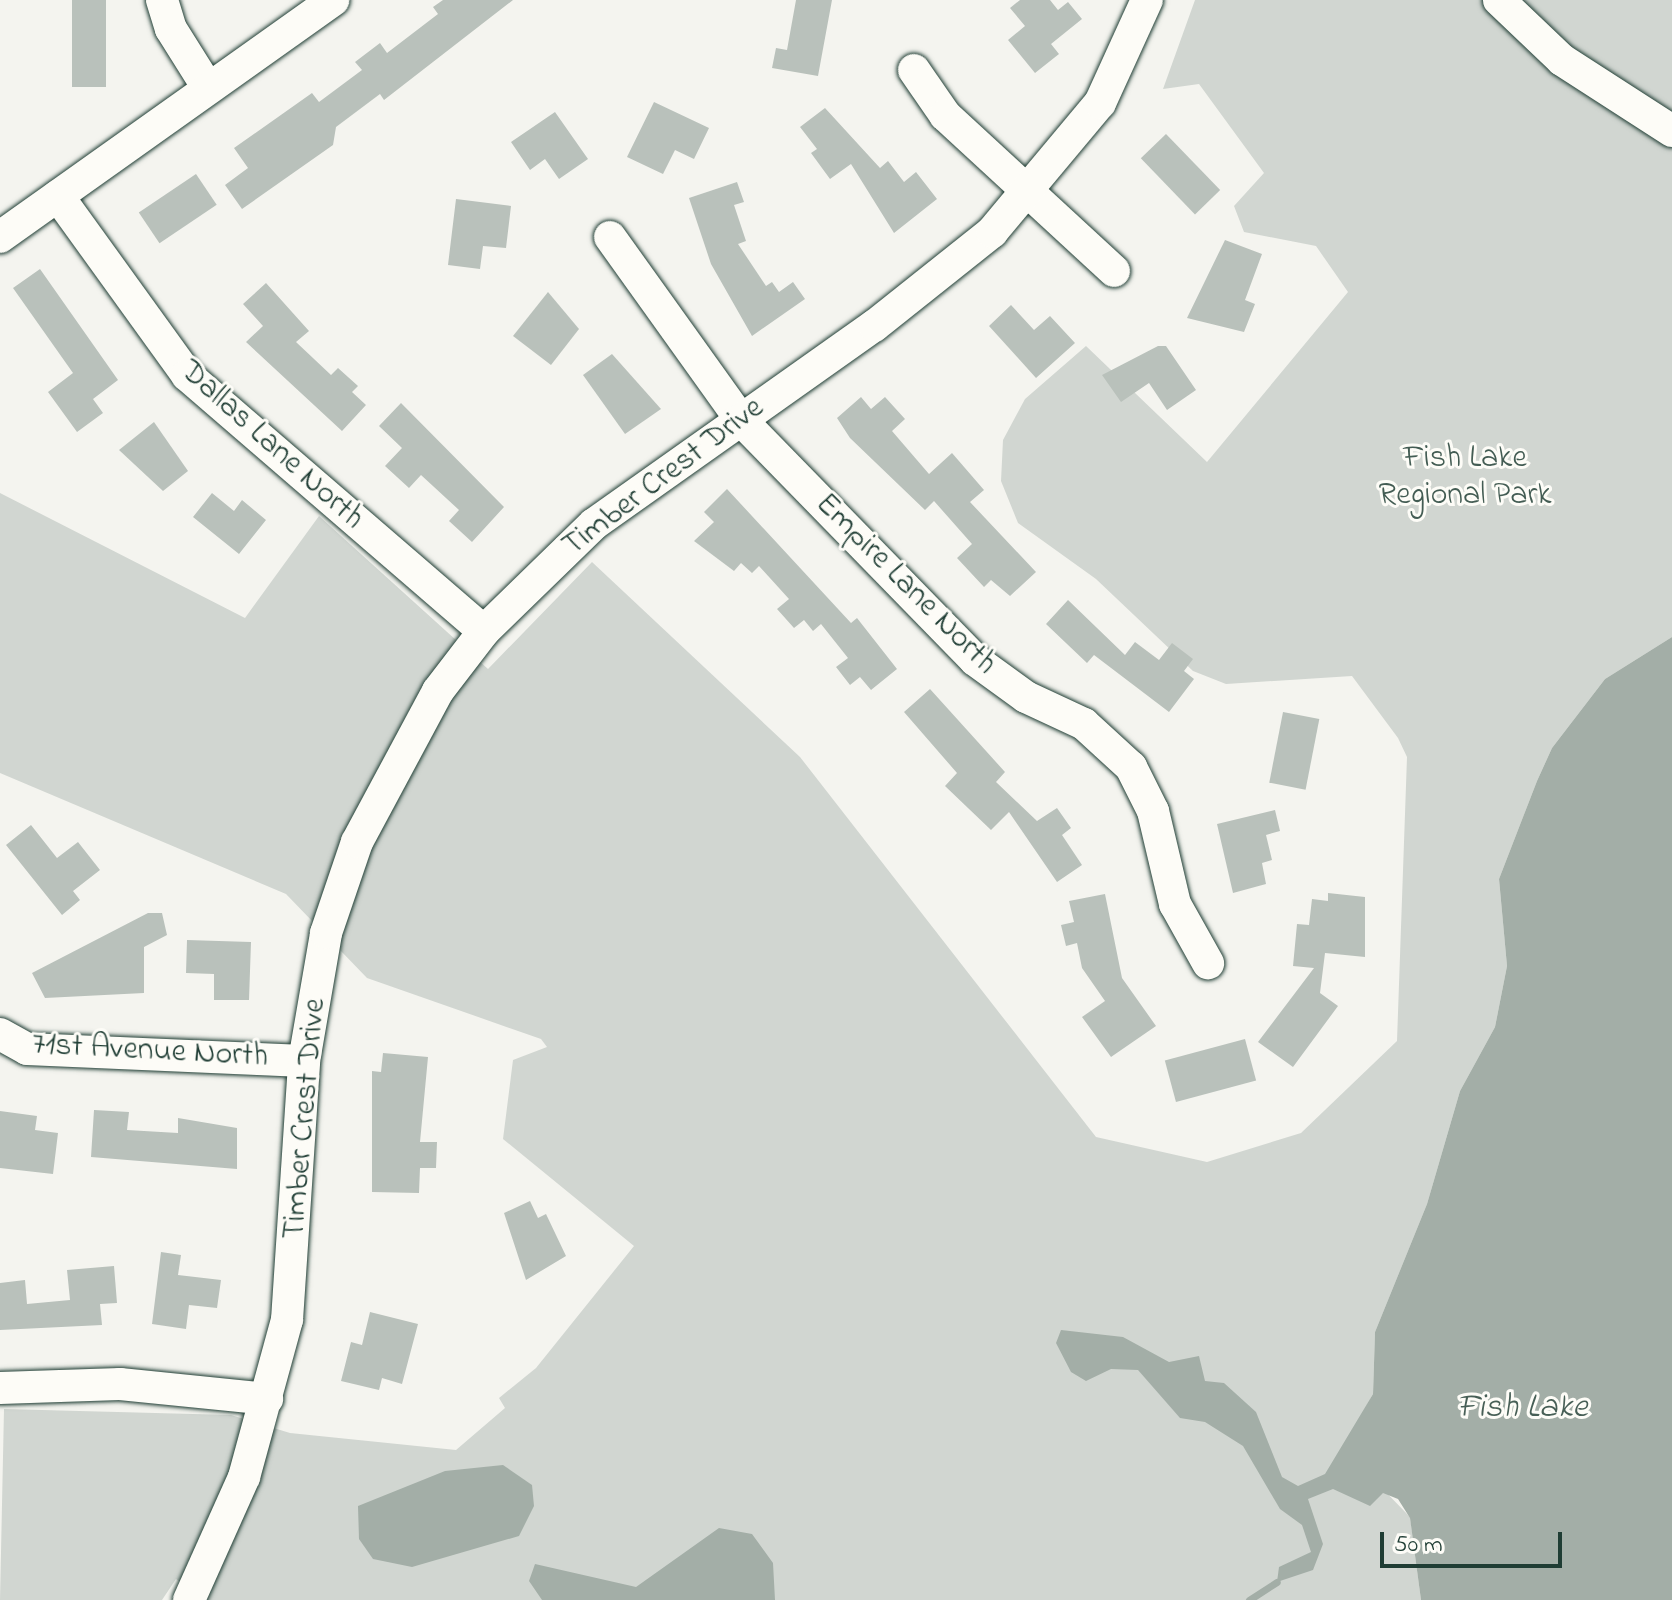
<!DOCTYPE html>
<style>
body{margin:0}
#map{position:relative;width:1672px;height:1600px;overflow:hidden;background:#f4f4ef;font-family:"Indie Flower",sans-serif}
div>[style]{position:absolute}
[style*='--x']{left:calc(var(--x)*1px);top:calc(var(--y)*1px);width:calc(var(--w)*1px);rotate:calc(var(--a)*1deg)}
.green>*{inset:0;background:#d1d6d1}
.water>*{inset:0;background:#a3aea7}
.stream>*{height:7px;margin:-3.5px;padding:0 3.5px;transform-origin:3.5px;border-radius:3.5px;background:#a3aea7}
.building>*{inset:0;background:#b9c1bb;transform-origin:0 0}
.roads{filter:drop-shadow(0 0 2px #1f3d34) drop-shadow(0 0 2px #1f3d34)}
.minor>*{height:32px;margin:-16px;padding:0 16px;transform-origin:16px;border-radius:16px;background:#fdfcf7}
span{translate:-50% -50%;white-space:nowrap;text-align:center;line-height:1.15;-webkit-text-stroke:6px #fdfcf7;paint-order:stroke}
.street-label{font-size:32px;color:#1f3d34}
.park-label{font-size:32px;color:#435c53}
.water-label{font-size:34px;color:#475f56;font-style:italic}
.scale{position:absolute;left:1380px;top:1532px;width:182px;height:36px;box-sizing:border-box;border:4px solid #1f3d34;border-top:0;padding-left:10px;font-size:24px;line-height:28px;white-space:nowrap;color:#1f3d34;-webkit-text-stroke:6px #fdfcf7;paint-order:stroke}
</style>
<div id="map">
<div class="green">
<div style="clip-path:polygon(1195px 0,1672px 0,1672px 637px,1605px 679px,1552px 748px,1537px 781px,1499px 879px,1507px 966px,1495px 1027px,1460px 1091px,1427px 1204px,1375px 1332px,1373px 1394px,1343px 1448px,1410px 1517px,1421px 1600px,202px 1600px,176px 1579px,162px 1600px,0 1600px,4px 1409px,231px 1415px,290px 1433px,456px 1450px,505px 1408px,499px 1398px,536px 1368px,634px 1246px,503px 1139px,513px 1060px,547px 1047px,541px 1039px,367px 978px,286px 894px,0 773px,0 493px,245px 618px,319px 516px,488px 669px,592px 562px,800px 757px,1096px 1137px,1207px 1162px,1301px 1133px,1397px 1041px,1407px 757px,1398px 738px,1352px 676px,1226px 684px,1193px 671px,1096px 579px,1018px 523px,1001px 481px,1003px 440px,1025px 399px,1086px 346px,1207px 462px,1348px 292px,1316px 246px,1244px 232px,1234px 206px,1264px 173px,1199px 84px,1163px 89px)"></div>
</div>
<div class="water">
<div style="clip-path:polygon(1672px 637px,1672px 1600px,1421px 1600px,1410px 1518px,1398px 1499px,1383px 1493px,1370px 1506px,1333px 1489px,1308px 1499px,1323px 1544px,1313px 1570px,1277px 1582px,1279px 1567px,1311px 1552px,1302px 1525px,1280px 1509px,1243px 1446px,1205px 1422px,1180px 1418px,1138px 1370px,1111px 1369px,1086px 1381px,1071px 1372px,1056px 1343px,1061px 1330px,1123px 1337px,1169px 1362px,1199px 1356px,1205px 1381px,1224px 1383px,1256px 1412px,1282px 1477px,1298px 1486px,1325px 1474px,1373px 1394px,1375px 1332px,1427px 1204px,1460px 1091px,1495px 1027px,1507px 966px,1499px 879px,1537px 781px,1552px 748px,1605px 679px)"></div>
<div style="clip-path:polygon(503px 1465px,532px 1485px,534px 1506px,519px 1536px,412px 1567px,373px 1559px,359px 1539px,358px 1506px,445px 1471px)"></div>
<div style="clip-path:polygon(719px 1528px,752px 1534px,773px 1563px,775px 1600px,542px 1600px,529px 1581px,535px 1564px,636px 1587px)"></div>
</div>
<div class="stream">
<div style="--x:1249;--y:1600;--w:33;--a:-33"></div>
</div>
<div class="building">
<div style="left:72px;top:0;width:34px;height:87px"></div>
<div style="clip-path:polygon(443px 0,513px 0,384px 100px,380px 94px,336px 127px,333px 145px,242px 209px,225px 185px,248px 168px,234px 148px,312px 93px,319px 102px,362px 70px,355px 62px,380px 43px,387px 53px,438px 14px,433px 7px)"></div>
<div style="clip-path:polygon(796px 0,832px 0,818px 76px,772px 68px,776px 48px,787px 50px)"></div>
<div style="clip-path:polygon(1020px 0,1050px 0,1058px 10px,1068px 2px,1082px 19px,1051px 44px,1059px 54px,1035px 73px,1008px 40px,1025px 26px,1010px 8px)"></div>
<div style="clip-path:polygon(654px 102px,709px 128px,694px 159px,675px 150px,663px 174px,627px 157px)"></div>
<div style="clip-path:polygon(825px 108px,880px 168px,888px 161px,904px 182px,916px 172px,937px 199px,894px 233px,851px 164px,830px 179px,811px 153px,817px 149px,800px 127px)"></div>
<div style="clip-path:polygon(555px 112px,588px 159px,559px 179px,545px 159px,530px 170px,511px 142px)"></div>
<div style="left:1166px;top:134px;width:78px;height:35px;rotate:46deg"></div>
<div style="left:196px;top:174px;width:37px;height:69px;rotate:56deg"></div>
<div style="clip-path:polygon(737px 182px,744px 202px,734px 205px,746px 241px,738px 244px,766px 286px,772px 282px,779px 292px,793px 282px,805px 299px,752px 336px,711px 264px,689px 198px)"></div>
<div style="clip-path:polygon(456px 199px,511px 206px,506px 248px,483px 246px,480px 269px,448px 265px)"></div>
<div style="clip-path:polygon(1225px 240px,1262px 254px,1245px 300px,1255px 304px,1244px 332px,1187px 318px)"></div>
<div style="clip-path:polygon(40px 269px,118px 380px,93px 399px,103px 413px,77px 432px,48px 392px,73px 373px,13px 288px)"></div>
<div style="clip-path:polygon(266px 283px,309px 331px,296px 342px,331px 375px,338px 368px,358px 386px,352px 392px,366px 405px,342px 431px,246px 342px,263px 326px,243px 304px)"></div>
<div style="clip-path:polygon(548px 292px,579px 329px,551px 365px,513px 336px)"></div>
<div style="clip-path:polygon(1011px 305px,1034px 330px,1050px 316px,1075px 343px,1036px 378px,989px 326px)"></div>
<div style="clip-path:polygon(1158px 346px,1166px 346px,1196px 390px,1167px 410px,1149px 383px,1121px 402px,1102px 375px)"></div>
<div style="clip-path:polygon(612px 354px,661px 409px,625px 434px,583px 375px)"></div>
<div style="clip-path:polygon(861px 397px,871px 409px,885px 397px,905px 419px,892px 431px,929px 474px,952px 453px,984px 490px,970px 502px,1036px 572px,1010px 596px,991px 580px,984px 587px,957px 558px,972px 544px,934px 501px,925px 510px,850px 438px,837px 418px)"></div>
<div style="clip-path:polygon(401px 403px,504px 507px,472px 542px,449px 521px,459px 510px,421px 475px,409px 488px,385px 466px,402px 448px,379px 426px)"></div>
<div style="clip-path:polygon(154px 422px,188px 471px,163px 491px,119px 450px)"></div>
<div style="clip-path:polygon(727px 489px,851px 623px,857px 618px,897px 669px,871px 690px,860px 677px,850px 685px,836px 667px,848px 658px,821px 624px,813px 631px,804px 620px,794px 628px,777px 609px,789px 599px,759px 566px,752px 573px,741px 563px,734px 571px,694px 541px,714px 522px,704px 512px)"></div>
<div style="clip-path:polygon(212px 493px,234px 511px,242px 500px,266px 520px,239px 554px,193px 517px)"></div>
<div style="clip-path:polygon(1068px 600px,1125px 655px,1135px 642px,1159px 660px,1172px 643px,1193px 659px,1184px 671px,1194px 679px,1169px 712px,1094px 655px,1087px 663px,1046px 624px)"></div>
<div style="clip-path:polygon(930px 689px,1005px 772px,996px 782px,1037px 821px,1057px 808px,1071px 828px,1062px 835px,1082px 865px,1057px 882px,1009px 812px,991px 830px,945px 786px,957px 773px,904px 712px)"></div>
<div style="left:1283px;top:712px;width:37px;height:72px;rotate:11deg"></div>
<div style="clip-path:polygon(1275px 810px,1280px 831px,1266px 835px,1272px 860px,1262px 863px,1266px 884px,1233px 893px,1217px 824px)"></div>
<div style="clip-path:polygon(31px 825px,57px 858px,78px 842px,100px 870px,73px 891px,80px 900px,62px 915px,6px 845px)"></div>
<div style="clip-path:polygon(1328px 893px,1365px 897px,1365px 957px,1325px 953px,1320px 993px,1338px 1006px,1293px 1067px,1258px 1042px,1314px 968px,1293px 966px,1297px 924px,1309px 925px,1312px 899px,1328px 901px)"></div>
<div style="clip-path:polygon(1105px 894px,1122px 978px,1156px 1026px,1111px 1057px,1082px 1017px,1105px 1001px,1082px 968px,1077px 943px,1066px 946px,1061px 925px,1074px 922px,1069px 901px)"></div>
<div style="clip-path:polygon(148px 913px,162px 913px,167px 935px,144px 947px,144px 993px,45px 998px,32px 973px)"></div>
<div style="clip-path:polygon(187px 940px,251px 942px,249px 1000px,214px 1000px,214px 974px,186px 973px)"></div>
<div style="left:1245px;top:1039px;width:43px;height:83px;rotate:75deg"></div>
<div style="clip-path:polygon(383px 1053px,428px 1057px,420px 1142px,437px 1142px,436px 1168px,420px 1168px,419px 1193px,372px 1192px,372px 1071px,381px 1072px)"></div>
<div style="clip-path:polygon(94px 1110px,129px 1112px,127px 1130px,178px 1133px,178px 1118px,237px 1128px,237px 1169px,91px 1157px)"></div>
<div style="clip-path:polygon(0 1111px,37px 1116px,35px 1130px,58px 1133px,53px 1174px,0 1168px)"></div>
<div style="clip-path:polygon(530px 1201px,538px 1218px,546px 1214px,566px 1256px,526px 1280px,504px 1213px)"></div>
<div style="clip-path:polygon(161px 1252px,181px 1255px,178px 1275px,221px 1280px,217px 1308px,189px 1305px,186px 1329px,152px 1324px)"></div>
<div style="clip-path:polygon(114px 1266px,117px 1303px,100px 1304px,102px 1325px,0 1330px,0 1283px,25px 1280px,27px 1304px,70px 1300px,67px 1270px)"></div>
<div style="clip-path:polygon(370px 1312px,418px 1324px,402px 1384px,382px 1378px,379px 1390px,341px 1381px,351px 1342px,362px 1345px)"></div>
</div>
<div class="roads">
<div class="minor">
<div style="--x:162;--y:0;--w:30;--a:73"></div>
<div style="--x:171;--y:29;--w:70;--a:57.9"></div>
<div style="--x:1499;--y:0;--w:87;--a:43.6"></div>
<div style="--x:1562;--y:60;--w:131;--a:32.8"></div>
<div style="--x:914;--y:70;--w:55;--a:55.4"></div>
<div style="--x:945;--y:115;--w:230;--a:42.7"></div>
<div style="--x:58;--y:196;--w:221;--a:54.2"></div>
<div style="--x:187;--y:375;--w:392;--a:40.8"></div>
<div style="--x:0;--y:237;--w:409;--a:-35.4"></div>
<div style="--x:610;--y:237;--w:225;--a:54.4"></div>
<div style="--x:741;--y:420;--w:335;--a:45.7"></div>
<div style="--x:975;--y:660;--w:63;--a:36"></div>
<div style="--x:1026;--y:697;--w:64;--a:25"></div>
<div style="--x:1084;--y:724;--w:64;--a:42.5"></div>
<div style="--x:1131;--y:767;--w:49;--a:63.4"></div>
<div style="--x:1153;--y:811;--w:96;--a:76.7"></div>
<div style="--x:1175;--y:904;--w:68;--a:60.8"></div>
<div style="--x:0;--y:1034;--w:31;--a:29"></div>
<div style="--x:27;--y:1049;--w:277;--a:2.5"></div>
<div style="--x:0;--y:1388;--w:120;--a:-1.9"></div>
<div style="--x:120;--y:1384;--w:148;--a:5.8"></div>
<div style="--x:189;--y:1600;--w:135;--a:-65.9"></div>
<div style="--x:244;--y:1477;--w:163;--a:-74.7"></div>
<div style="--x:287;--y:1320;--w:260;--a:-86.2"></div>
<div style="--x:304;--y:1061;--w:130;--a:-80.2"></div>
<div style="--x:326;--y:933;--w:96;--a:-71.2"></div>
<div style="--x:357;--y:842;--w:171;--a:-61.8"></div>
<div style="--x:438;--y:691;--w:76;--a:-52.5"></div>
<div style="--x:484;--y:631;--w:153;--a:-44.2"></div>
<div style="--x:594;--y:524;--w:343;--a:-35.3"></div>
<div style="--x:874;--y:326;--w:151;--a:-38.5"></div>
<div style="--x:992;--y:232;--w:168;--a:-50.1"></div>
<div style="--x:1100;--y:103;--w:113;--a:-65.5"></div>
</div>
</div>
<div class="street-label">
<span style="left:271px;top:446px;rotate:42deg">Dallas Lane North</span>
<span style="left:664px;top:478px;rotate:-37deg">Timber Crest Drive</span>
<span style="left:905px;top:585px;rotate:45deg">Empire Lane North</span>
<span style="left:150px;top:1052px;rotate:3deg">71st Avenue North</span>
<span style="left:306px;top:1119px;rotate:-85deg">Timber Crest Drive</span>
</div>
<div class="park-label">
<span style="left:1465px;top:478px">Fish Lake<br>Regional Park</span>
</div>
<div class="water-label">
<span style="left:1522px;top:1409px">Fish Lake</span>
</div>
<div class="scale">50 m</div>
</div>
